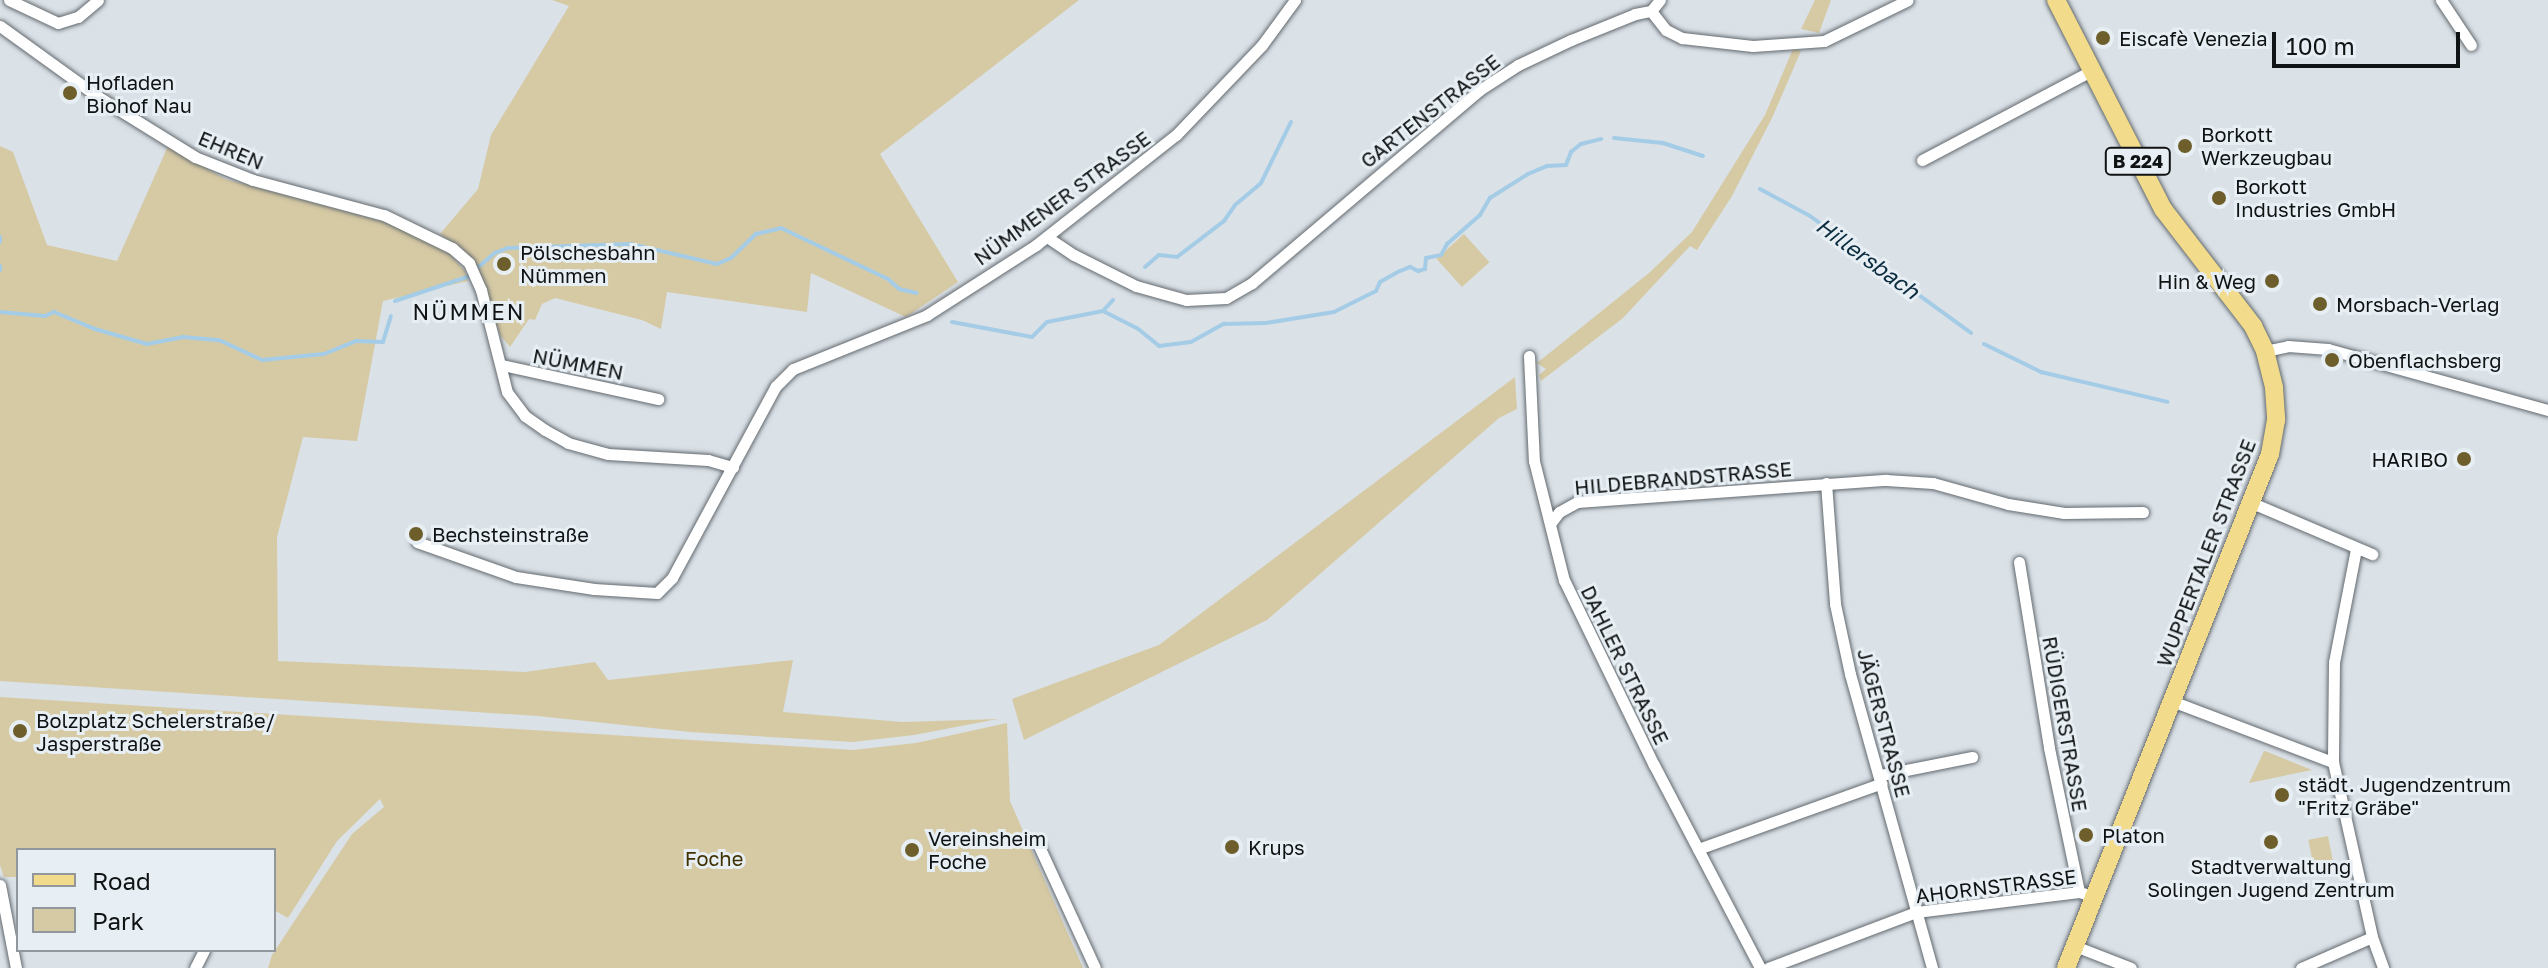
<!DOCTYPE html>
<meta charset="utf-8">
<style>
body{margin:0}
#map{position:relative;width:2548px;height:968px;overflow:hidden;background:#dae1e7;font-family:"Golos Text",sans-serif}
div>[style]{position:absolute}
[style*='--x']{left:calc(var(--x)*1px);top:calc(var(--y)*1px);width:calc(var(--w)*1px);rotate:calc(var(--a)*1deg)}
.green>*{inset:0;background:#d6caa5;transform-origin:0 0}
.stream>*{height:4px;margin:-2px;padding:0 2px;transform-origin:2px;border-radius:2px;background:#a5cce6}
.roads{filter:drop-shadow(0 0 2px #636a6f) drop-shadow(0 0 2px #636a6f)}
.minor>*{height:11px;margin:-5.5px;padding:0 5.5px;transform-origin:5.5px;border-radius:5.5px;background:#fff}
.primary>*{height:18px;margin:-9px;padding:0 9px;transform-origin:9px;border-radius:9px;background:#f2dc8c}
.dots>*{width:22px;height:22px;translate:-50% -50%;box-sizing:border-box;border:4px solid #e7eff4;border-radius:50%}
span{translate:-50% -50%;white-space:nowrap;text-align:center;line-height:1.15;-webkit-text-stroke:6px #e7eff4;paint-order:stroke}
.shield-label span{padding:2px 6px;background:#e7eff4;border:2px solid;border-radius:6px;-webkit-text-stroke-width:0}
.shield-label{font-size:18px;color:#101314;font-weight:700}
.poi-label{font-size:20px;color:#101314}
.left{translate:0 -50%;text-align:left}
.right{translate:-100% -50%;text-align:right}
.street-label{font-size:20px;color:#101314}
.park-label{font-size:20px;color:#403200}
.water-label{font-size:22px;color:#0c2d40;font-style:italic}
.neighbourhood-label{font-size:22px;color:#101314;letter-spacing:2px}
.legend{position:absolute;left:16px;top:848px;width:260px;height:104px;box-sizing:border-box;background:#e7eff4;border:2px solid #91979a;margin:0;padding:10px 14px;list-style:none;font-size:24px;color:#101314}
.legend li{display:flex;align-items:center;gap:16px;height:40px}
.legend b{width:40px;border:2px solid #91979a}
.scale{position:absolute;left:2272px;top:32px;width:188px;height:36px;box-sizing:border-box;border:4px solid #101314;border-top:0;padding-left:10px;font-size:24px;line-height:28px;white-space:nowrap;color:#101314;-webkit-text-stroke:6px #e7eff4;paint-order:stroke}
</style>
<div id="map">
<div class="green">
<div style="clip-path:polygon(552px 0,1079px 0,880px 154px,958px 282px,906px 317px,811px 273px,807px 312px,667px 292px,661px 329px,642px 320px,555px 298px,542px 304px,535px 320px,529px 319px,510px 347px,500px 335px,487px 294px,461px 249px,440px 234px,478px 189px,491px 135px,569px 6px)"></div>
<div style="clip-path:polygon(1815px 0,1831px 0,1819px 33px,1801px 29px)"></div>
<div style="clip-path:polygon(1793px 49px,1801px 51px,1772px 118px,1732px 196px,1697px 250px,1690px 246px,1623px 318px,1541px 381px,1539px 375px,1546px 369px,1537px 363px,1649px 273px,1692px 232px,1765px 115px)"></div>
<div style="clip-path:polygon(0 146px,13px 152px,47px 245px,117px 261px,168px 146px,225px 179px,396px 225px,445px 249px,465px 271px,468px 281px,383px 301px,357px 441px,303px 437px,277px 537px,278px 661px,525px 672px,595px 662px,608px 680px,793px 660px,783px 712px,902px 722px,998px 719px,914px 735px,853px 742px,690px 732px,538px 716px,0 681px)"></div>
<div style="left:1464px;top:234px;width:38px;height:37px;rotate:48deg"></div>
<div style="clip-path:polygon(1515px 377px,1517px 409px,1499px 418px,1267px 620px,1024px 740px,1012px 699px,1159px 645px)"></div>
<div style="clip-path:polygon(0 697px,853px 750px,916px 743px,1007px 723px,1010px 801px,1083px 968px,268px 968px,272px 955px,352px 834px,384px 807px,380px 799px,337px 841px,288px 918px,274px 910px,274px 850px,18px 850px,18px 877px,4px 877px,0 865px)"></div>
<div style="clip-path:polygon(2264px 751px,2265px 751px,2312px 770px,2249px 783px)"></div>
<div style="left:2328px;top:836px;width:31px;height:20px;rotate:79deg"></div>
</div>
<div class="stream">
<div style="--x:1614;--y:138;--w:49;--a:5.8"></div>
<div style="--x:1663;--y:143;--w:42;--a:18"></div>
<div style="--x:1760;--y:189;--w:57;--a:28.4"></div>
<div style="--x:1810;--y:216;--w:199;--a:36"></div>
<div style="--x:0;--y:237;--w:5;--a:90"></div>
<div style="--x:0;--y:266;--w:4;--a:90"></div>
<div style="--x:1145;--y:267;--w:18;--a:-41"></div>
<div style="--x:1159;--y:255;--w:18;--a:6"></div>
<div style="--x:1177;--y:257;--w:59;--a:-37.5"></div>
<div style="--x:1224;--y:221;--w:19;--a:-55"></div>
<div style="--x:1235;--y:205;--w:34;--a:-40"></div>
<div style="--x:1261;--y:183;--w:68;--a:-63.8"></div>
<div style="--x:395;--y:301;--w:76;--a:-18.4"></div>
<div style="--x:467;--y:277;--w:37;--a:-41"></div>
<div style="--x:495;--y:253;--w:14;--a:-21"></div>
<div style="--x:508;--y:248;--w:123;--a:-1.9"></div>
<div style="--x:631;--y:244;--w:88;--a:13.1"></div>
<div style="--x:717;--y:264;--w:15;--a:-23"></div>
<div style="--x:731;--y:258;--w:35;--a:-44"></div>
<div style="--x:756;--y:234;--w:26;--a:-13"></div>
<div style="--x:781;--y:228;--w:119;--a:25.5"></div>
<div style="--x:888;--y:279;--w:15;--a:42"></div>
<div style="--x:899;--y:289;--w:18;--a:13"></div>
<div style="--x:1103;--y:311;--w:38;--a:27"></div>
<div style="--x:1137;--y:328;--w:28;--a:39"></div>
<div style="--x:1159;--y:346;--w:32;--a:-7"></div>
<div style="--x:1191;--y:342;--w:38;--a:-29"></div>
<div style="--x:1224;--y:324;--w:42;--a:-1.4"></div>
<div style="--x:1266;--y:323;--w:69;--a:-9.2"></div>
<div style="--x:1334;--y:312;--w:47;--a:-26.6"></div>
<div style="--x:1376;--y:291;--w:10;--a:-66"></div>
<div style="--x:1380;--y:282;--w:23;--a:-29"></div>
<div style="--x:1400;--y:271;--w:11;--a:-22"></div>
<div style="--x:1410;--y:267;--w:9;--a:27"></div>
<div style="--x:1418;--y:271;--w:7;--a:-16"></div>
<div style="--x:1425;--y:269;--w:11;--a:-85"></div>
<div style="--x:1426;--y:258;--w:15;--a:-11"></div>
<div style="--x:1441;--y:255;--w:13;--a:-61"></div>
<div style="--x:1447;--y:244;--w:44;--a:-41.3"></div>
<div style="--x:1480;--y:215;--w:20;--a:-60"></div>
<div style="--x:1490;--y:198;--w:45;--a:-32.3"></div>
<div style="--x:1528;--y:174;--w:21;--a:-23"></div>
<div style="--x:1547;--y:166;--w:19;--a:-3"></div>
<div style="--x:1566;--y:165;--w:14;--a:-69"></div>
<div style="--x:1571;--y:152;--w:13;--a:-39"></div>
<div style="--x:1581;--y:144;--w:21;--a:-14"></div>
<div style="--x:0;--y:312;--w:45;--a:5.1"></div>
<div style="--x:45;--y:316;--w:10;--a:-24"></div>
<div style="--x:54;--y:312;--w:44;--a:22.5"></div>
<div style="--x:95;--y:329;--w:54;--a:16.1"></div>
<div style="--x:147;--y:344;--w:37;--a:-11"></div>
<div style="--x:183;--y:337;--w:36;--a:5"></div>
<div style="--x:219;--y:340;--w:47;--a:24.9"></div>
<div style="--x:262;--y:360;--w:62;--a:-5.5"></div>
<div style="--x:324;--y:354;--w:35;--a:-22"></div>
<div style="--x:356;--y:341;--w:27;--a:2"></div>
<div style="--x:383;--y:342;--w:27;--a:-73"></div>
<div style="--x:952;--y:322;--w:81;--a:10.6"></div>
<div style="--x:1032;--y:337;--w:21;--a:-45"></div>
<div style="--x:1047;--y:322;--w:57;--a:-11.1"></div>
<div style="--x:1103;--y:311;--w:15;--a:-48"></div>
<div style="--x:1984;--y:344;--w:64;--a:26.2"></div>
<div style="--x:2041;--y:372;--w:130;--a:13.3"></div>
</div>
<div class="roads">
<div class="minor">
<div style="--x:9;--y:0;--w:54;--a:25.1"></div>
<div style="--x:58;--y:23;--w:21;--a:-17"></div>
<div style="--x:78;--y:17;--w:26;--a:-40"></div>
<div style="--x:2441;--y:0;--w:54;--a:56.3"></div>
<div style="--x:1651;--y:11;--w:14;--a:-51"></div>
<div style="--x:0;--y:26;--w:123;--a:35.8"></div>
<div style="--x:100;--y:98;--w:112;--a:31.8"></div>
<div style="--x:195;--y:157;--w:62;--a:21.6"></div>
<div style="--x:253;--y:180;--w:136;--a:15"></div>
<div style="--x:384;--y:215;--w:76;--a:25.9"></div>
<div style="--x:452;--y:248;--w:23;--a:41"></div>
<div style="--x:469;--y:263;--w:30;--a:66"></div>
<div style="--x:481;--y:290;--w:105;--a:75.7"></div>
<div style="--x:507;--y:392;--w:30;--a:53"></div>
<div style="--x:525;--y:416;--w:24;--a:35"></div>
<div style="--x:545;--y:430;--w:26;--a:29"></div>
<div style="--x:568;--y:443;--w:41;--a:15.4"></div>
<div style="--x:608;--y:454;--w:100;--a:3.4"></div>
<div style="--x:708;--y:460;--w:26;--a:16"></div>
<div style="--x:1922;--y:160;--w:191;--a:-27.8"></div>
<div style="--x:1047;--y:237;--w:32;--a:34"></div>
<div style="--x:1074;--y:255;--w:69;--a:26.6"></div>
<div style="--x:1136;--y:286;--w:52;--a:15.6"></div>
<div style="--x:1186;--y:300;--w:40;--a:-2.9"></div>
<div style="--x:1226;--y:298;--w:30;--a:-30"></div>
<div style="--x:1252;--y:283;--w:297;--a:-40.3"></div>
<div style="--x:1478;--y:91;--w:48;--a:-33"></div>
<div style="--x:1518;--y:65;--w:59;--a:-25.3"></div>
<div style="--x:1571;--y:40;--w:69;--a:-22.1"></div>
<div style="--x:1635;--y:14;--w:16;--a:-11"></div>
<div style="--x:1651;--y:11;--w:24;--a:52"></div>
<div style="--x:1666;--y:30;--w:18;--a:27"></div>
<div style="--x:1682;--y:38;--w:71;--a:6.4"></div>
<div style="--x:1753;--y:46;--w:71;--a:-4"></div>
<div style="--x:1824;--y:41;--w:93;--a:-26"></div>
<div style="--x:2265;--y:351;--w:24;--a:-12"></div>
<div style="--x:2288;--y:346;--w:40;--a:4.3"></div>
<div style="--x:2328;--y:349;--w:228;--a:15.5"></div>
<div style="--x:1529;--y:356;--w:105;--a:87.3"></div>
<div style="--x:1534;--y:461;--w:123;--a:75.9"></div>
<div style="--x:1564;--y:580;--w:206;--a:64.1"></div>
<div style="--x:1654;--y:765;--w:229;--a:62.4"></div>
<div style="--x:502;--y:365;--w:160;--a:12.3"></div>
<div style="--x:1826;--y:483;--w:121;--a:85.7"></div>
<div style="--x:1835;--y:604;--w:72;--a:77.9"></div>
<div style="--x:1850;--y:674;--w:305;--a:74.4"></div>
<div style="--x:2250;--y:502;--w:133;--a:23.1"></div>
<div style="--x:1550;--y:524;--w:15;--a:-53"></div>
<div style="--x:1559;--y:512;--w:21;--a:-29"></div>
<div style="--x:1577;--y:502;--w:310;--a:-4.1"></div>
<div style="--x:1886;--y:480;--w:47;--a:3.7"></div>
<div style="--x:1933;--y:483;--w:78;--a:15.6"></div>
<div style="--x:2008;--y:504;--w:57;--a:9.1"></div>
<div style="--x:2064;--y:513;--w:79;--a:-0.7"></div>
<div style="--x:417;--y:542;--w:105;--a:19.5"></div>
<div style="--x:516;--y:577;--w:79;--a:8.7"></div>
<div style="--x:594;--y:589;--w:63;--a:3.6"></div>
<div style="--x:657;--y:593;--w:21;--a:-45"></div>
<div style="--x:672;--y:578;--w:218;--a:-61.6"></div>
<div style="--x:776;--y:386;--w:24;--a:-45"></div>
<div style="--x:793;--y:369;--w:144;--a:-21.9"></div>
<div style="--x:927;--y:315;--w:130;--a:-32.7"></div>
<div style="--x:1036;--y:245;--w:178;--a:-38.2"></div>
<div style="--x:1176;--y:135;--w:124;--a:-46.3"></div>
<div style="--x:1262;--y:45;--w:56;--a:-53.7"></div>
<div style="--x:2356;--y:549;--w:115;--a:101"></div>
<div style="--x:2334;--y:662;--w:100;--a:90.6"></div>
<div style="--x:2333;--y:762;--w:179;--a:77.4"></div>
<div style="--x:2372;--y:937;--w:33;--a:70"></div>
<div style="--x:2019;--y:562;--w:188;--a:80.8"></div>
<div style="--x:2049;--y:748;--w:147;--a:78.2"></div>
<div style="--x:2172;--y:701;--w:172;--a:20.8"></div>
<div style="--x:1881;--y:775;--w:93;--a:-11.2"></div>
<div style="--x:1038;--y:844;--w:136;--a:65.3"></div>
<div style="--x:1698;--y:849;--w:195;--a:-19.7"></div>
<div style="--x:0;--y:885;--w:85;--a:79.1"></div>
<div style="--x:2075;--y:946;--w:60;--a:21.4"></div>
<div style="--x:195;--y:968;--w:20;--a:-63"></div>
<div style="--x:1768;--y:968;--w:158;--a:-20.7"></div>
<div style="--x:1916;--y:912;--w:164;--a:-7"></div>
<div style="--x:2079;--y:892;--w:15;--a:16"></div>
<div style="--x:2301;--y:968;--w:77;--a:-23.6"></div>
</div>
<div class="primary">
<div style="--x:2056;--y:0;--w:235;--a:62.9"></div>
<div style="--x:2163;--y:209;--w:148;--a:52.4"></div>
<div style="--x:2253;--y:326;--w:28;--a:64"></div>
<div style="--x:2265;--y:351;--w:38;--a:76"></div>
<div style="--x:2274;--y:388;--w:32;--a:86"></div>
<div style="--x:2276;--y:420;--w:35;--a:100"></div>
<div style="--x:2270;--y:454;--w:553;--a:111.65"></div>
</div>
</div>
<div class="dots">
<div style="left:2103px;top:38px;background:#6d5e2b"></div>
<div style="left:70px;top:93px;background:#6d5e2b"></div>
<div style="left:2185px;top:146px;background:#6d5e2b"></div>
<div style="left:2219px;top:198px;background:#6d5e2b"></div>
<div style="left:504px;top:264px;background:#6d5e2b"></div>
<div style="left:2272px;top:281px;background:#6d5e2b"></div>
<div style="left:2320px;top:304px;background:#6d5e2b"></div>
<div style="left:2332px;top:360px;background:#6d5e2b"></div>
<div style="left:2464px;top:459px;background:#6d5e2b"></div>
<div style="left:416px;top:534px;background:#6d5e2b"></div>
<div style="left:20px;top:731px;background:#6d5e2b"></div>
<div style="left:2282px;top:795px;background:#6d5e2b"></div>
<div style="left:2086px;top:835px;background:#6d5e2b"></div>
<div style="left:2271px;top:842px;background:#6d5e2b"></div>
<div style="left:1232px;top:847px;background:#6d5e2b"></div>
<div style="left:912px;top:850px;background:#6d5e2b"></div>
</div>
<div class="shield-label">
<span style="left:2138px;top:161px">B 224</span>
</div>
<div class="poi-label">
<span class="left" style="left:2119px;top:38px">Eiscafè Venezia</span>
<span class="left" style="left:86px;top:94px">Hofladen<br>Biohof Nau</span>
<span class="left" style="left:2201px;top:146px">Borkott<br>Werkzeugbau</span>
<span class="left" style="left:2235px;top:198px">Borkott<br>Industries GmbH</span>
<span class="left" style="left:520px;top:264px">Pölschesbahn<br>Nümmen</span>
<span class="right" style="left:2256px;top:281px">Hin &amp; Weg</span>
<span class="left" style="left:2336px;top:304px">Morsbach-Verlag</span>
<span class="left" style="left:2348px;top:360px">Obenflachsberg</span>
<span class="right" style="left:2448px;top:459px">HARIBO</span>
<span class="left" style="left:432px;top:534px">Bechsteinstraße</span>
<span class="left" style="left:36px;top:732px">Bolzplatz Schelerstraße/<br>Jasperstraße</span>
<span class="left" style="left:2298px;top:796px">städt. Jugendzentrum<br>"Fritz Gräbe"</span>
<span class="left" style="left:2102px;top:835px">Platon</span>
<span class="left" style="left:928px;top:850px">Vereinsheim<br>Foche</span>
<span class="left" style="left:1248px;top:847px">Krups</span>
<span style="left:2271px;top:878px">Stadtverwaltung<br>Solingen Jugend Zentrum</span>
</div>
<div class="street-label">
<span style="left:1430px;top:111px;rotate:-38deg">GARTENSTRASSE</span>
<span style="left:231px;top:150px;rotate:23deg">EHREN</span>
<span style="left:1062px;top:198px;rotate:-36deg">NÜMMENER STRASSE</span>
<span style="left:578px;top:364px;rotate:11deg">NÜMMEN</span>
<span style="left:1683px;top:478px;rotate:-5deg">HILDEBRANDSTRASSE</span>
<span style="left:2206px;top:553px;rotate:-69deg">WUPPERTALER STRASSE</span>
<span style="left:1625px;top:665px;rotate:64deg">DAHLER STRASSE</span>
<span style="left:1884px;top:723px;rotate:75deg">JÄGERSTRASSE</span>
<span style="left:2065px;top:724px;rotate:80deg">RÜDIGERSTRASSE</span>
<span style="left:1996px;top:886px;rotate:-7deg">AHORNSTRASSE</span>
</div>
<div class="park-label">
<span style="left:714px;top:858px">Foche</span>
</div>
<div class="water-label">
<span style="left:1868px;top:258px;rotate:36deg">Hillersbach</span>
</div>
<div class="neighbourhood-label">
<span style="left:469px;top:312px">NÜMMEN</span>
</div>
<ul class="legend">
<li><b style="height:10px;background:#f2dc8c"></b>Road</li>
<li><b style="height:22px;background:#d6caa5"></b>Park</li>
</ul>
<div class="scale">100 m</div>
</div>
